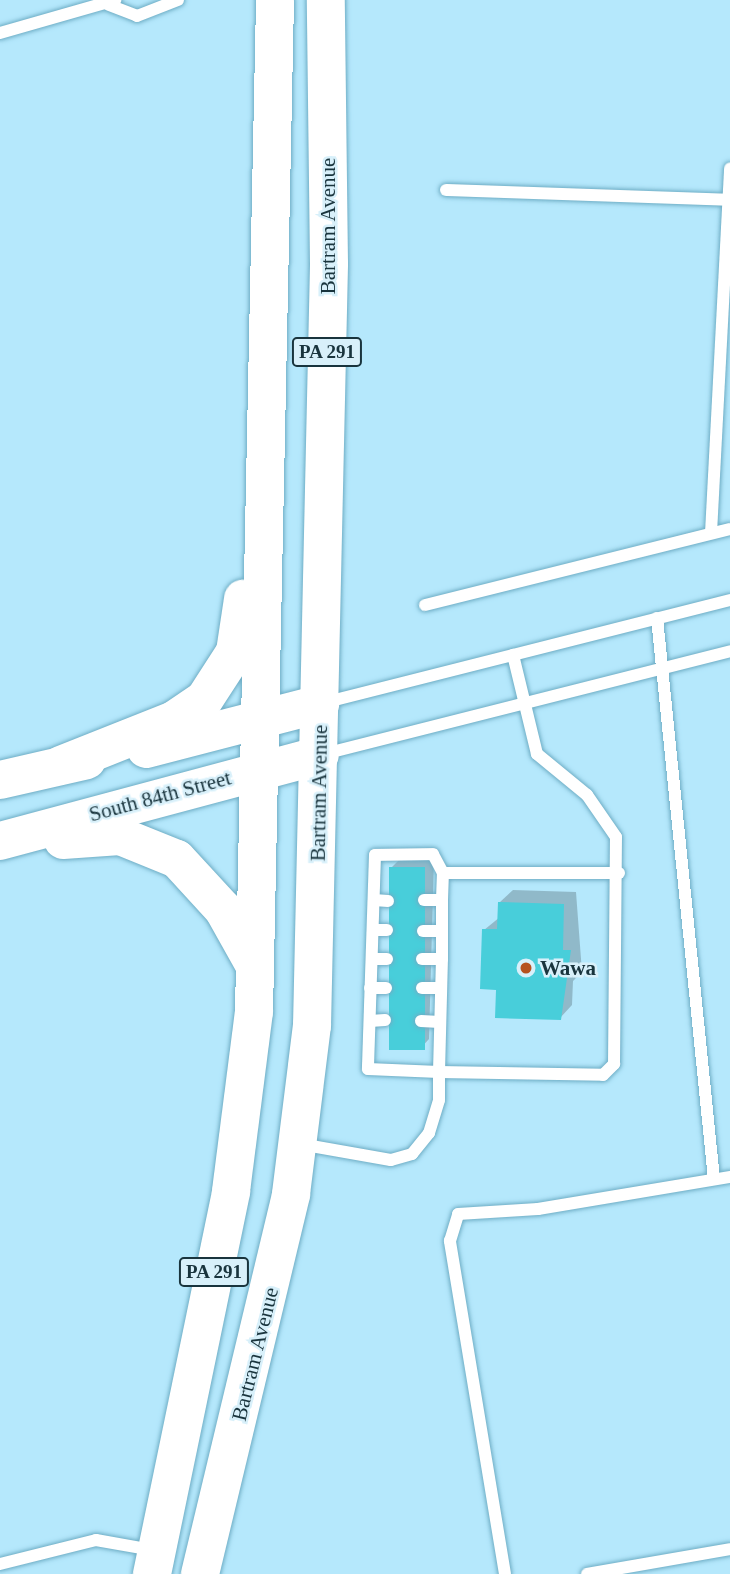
<!DOCTYPE html>
<style>
body{margin:0}
#map{position:relative;width:730px;height:1574px;overflow:hidden;background:#b5e8fc;font-family:Georgia,serif}
div>[style]{position:absolute}
[style*='--x']{left:calc(var(--x)*1px);top:calc(var(--y)*1px);width:calc(var(--w)*1px);rotate:calc(var(--a)*1deg)}
.shadow>*{inset:0;background:#0003}
.building>*{inset:0;background:#48ceda;transform-origin:0 0}
.roads{filter:drop-shadow(0 0 2px #6eadc5) drop-shadow(0 0 2px #6eadc5)}
.lane>*{height:12px;margin:-6px;padding:0 6px;transform-origin:6px;border-radius:6px;background:#fff}
.primary>*{height:38px;margin:-19px;padding:0 19px;transform-origin:19px;border-radius:19px;background:#fff}
.dots>*{width:19px;height:19px;translate:-50% -50%;box-sizing:border-box;border:4px solid #d8f0fa;border-radius:50%}
span{translate:-50% -50%;white-space:nowrap;text-align:center;line-height:1.15;-webkit-text-stroke:5px #d8f0fa;paint-order:stroke}
.shield-label span{padding:2px 5px;background:#d8f0fa;border:2px solid;border-radius:5px;-webkit-text-stroke-width:0}
.shield-label{font-size:19px;color:#19343d;font-weight:700}
.street-label{font-size:21px;color:#19343d}
.poi-label{font-size:21px;color:#19343d;font-weight:700}
.left{translate:0 -50%;text-align:left}
</style>
<div id="map">
<div class="shadow">
<div style="clip-path:polygon(401px 858px,434px 858px,429px 1039px,420px 1049px,391px 868px)"></div>
<div style="clip-path:polygon(513px 890px,576px 892px,582px 972px,573px 981px,572px 1005px,560px 1018px,484px 930px,500px 917px,500px 902px)"></div>
</div>
<div class="building">
<div style="left:389px;top:867px;width:36px;height:183px"></div>
<div style="clip-path:polygon(498px 902px,564px 904px,563px 950px,571px 950px,561px 1020px,495px 1018px,496px 990px,480px 989px,482px 929px,497px 929px)"></div>
</div>
<div class="roads">
<div class="lane">
<div style="--x:109;--y:5;--w:30;--a:21"></div>
<div style="--x:137;--y:16;--w:44;--a:-21.3"></div>
<div style="--x:0;--y:33;--w:120;--a:-16"></div>
<div style="--x:446;--y:190;--w:283;--a:2"></div>
<div style="--x:711;--y:533;--w:365;--a:-87"></div>
<div style="--x:425;--y:605;--w:314;--a:-14"></div>
<div style="--x:657;--y:618;--w:564;--a:84.2"></div>
<div style="--x:323;--y:703;--w:420;--a:-14.2"></div>
<div style="--x:324;--y:754;--w:419;--a:-14.2"></div>
<div style="--x:443;--y:873;--w:176;--a:0"></div>
<div style="--x:374;--y:900;--w:14;--a:4"></div>
<div style="--x:424;--y:900;--w:18;--a:0"></div>
<div style="--x:373;--y:930;--w:14;--a:0"></div>
<div style="--x:423;--y:931;--w:19;--a:0"></div>
<div style="--x:372;--y:959;--w:15;--a:0"></div>
<div style="--x:422;--y:959;--w:20;--a:0"></div>
<div style="--x:370;--y:988;--w:16;--a:0"></div>
<div style="--x:422;--y:988;--w:19;--a:0"></div>
<div style="--x:370;--y:1021;--w:15;--a:-4"></div>
<div style="--x:421;--y:1021;--w:19;--a:3"></div>
<div style="--x:300;--y:1144;--w:92;--a:10"></div>
<div style="--x:391;--y:1160;--w:22;--a:-16"></div>
<div style="--x:412;--y:1154;--w:27;--a:-51"></div>
<div style="--x:429;--y:1133;--w:34;--a:-73"></div>
<div style="--x:439;--y:1100;--w:28;--a:-90"></div>
<div style="--x:439;--y:1072;--w:113;--a:-88.5"></div>
<div style="--x:442;--y:959;--w:59;--a:-90"></div>
<div style="--x:442;--y:900;--w:27;--a:-88"></div>
<div style="--x:443;--y:873;--w:21;--a:-118"></div>
<div style="--x:433;--y:854;--w:58;--a:179"></div>
<div style="--x:375;--y:855;--w:214;--a:91.9"></div>
<div style="--x:368;--y:1069;--w:71;--a:2.4"></div>
<div style="--x:439;--y:1072;--w:164;--a:1"></div>
<div style="--x:603;--y:1075;--w:16;--a:-45"></div>
<div style="--x:614;--y:1064;--w:227;--a:-89.5"></div>
<div style="--x:616;--y:837;--w:51;--a:-124.6"></div>
<div style="--x:587;--y:795;--w:65;--a:-140.6"></div>
<div style="--x:537;--y:754;--w:102;--a:-103.6"></div>
<div style="--x:0;--y:1564;--w:99;--a:-14"></div>
<div style="--x:96;--y:1540;--w:58;--a:10"></div>
<div style="--x:505;--y:1574;--w:338;--a:-99.4"></div>
<div style="--x:450;--y:1241;--w:28;--a:-73"></div>
<div style="--x:458;--y:1214;--w:80;--a:-3.6"></div>
<div style="--x:538;--y:1209;--w:195;--a:-9.5"></div>
<div style="--x:587;--y:1574;--w:145;--a:-9.9"></div>
</div>
<div class="primary">
<div style="--x:146;--y:749;--w:180;--a:-14.5"></div>
<div style="--x:61;--y:765;--w:122;--a:-21.7"></div>
<div style="--x:174;--y:720;--w:36;--a:-34"></div>
<div style="--x:204;--y:700;--w:57;--a:-57.1"></div>
<div style="--x:235;--y:652;--w:54;--a:-81.4"></div>
<div style="--x:0;--y:780;--w:89;--a:-12.9"></div>
<div style="--x:63;--y:840;--w:57;--a:-4"></div>
<div style="--x:120;--y:836;--w:61;--a:22"></div>
<div style="--x:177;--y:859;--w:68;--a:47.4"></div>
<div style="--x:223;--y:909;--w:65;--a:60.7"></div>
<div style="--x:0;--y:841;--w:331;--a:-15"></div>
<div style="--x:152;--y:1574;--w:391;--a:-78.3"></div>
<div style="--x:231;--y:1191;--w:180;--a:-82.7"></div>
<div style="--x:254;--y:1012;--w:1012;--a:-88.81"></div>
<div style="--x:200;--y:1574;--w:391;--a:-76.5"></div>
<div style="--x:291;--y:1194;--w:169;--a:-82.9"></div>
<div style="--x:312;--y:1026;--w:762;--a:-88.72"></div>
<div style="--x:329;--y:264;--w:264;--a:-90.7"></div>
</div>
</div>
<div class="dots">
<div style="left:526px;top:968px;background:#b6521f"></div>
</div>
<div class="shield-label">
<span style="left:327px;top:352px">PA 291</span>
<span style="left:214px;top:1272px">PA 291</span>
</div>
<div class="street-label">
<span style="left:328px;top:226px;rotate:-90deg">Bartram Avenue</span>
<span style="left:319px;top:793px;rotate:-89deg">Bartram Avenue</span>
<span style="left:160px;top:796px;rotate:-15deg">South 84th Street</span>
<span style="left:255px;top:1354px;rotate:-76deg">Bartram Avenue</span>
</div>
<div class="poi-label">
<span class="left" style="left:540px;top:968px">Wawa</span>
</div>
</div>
